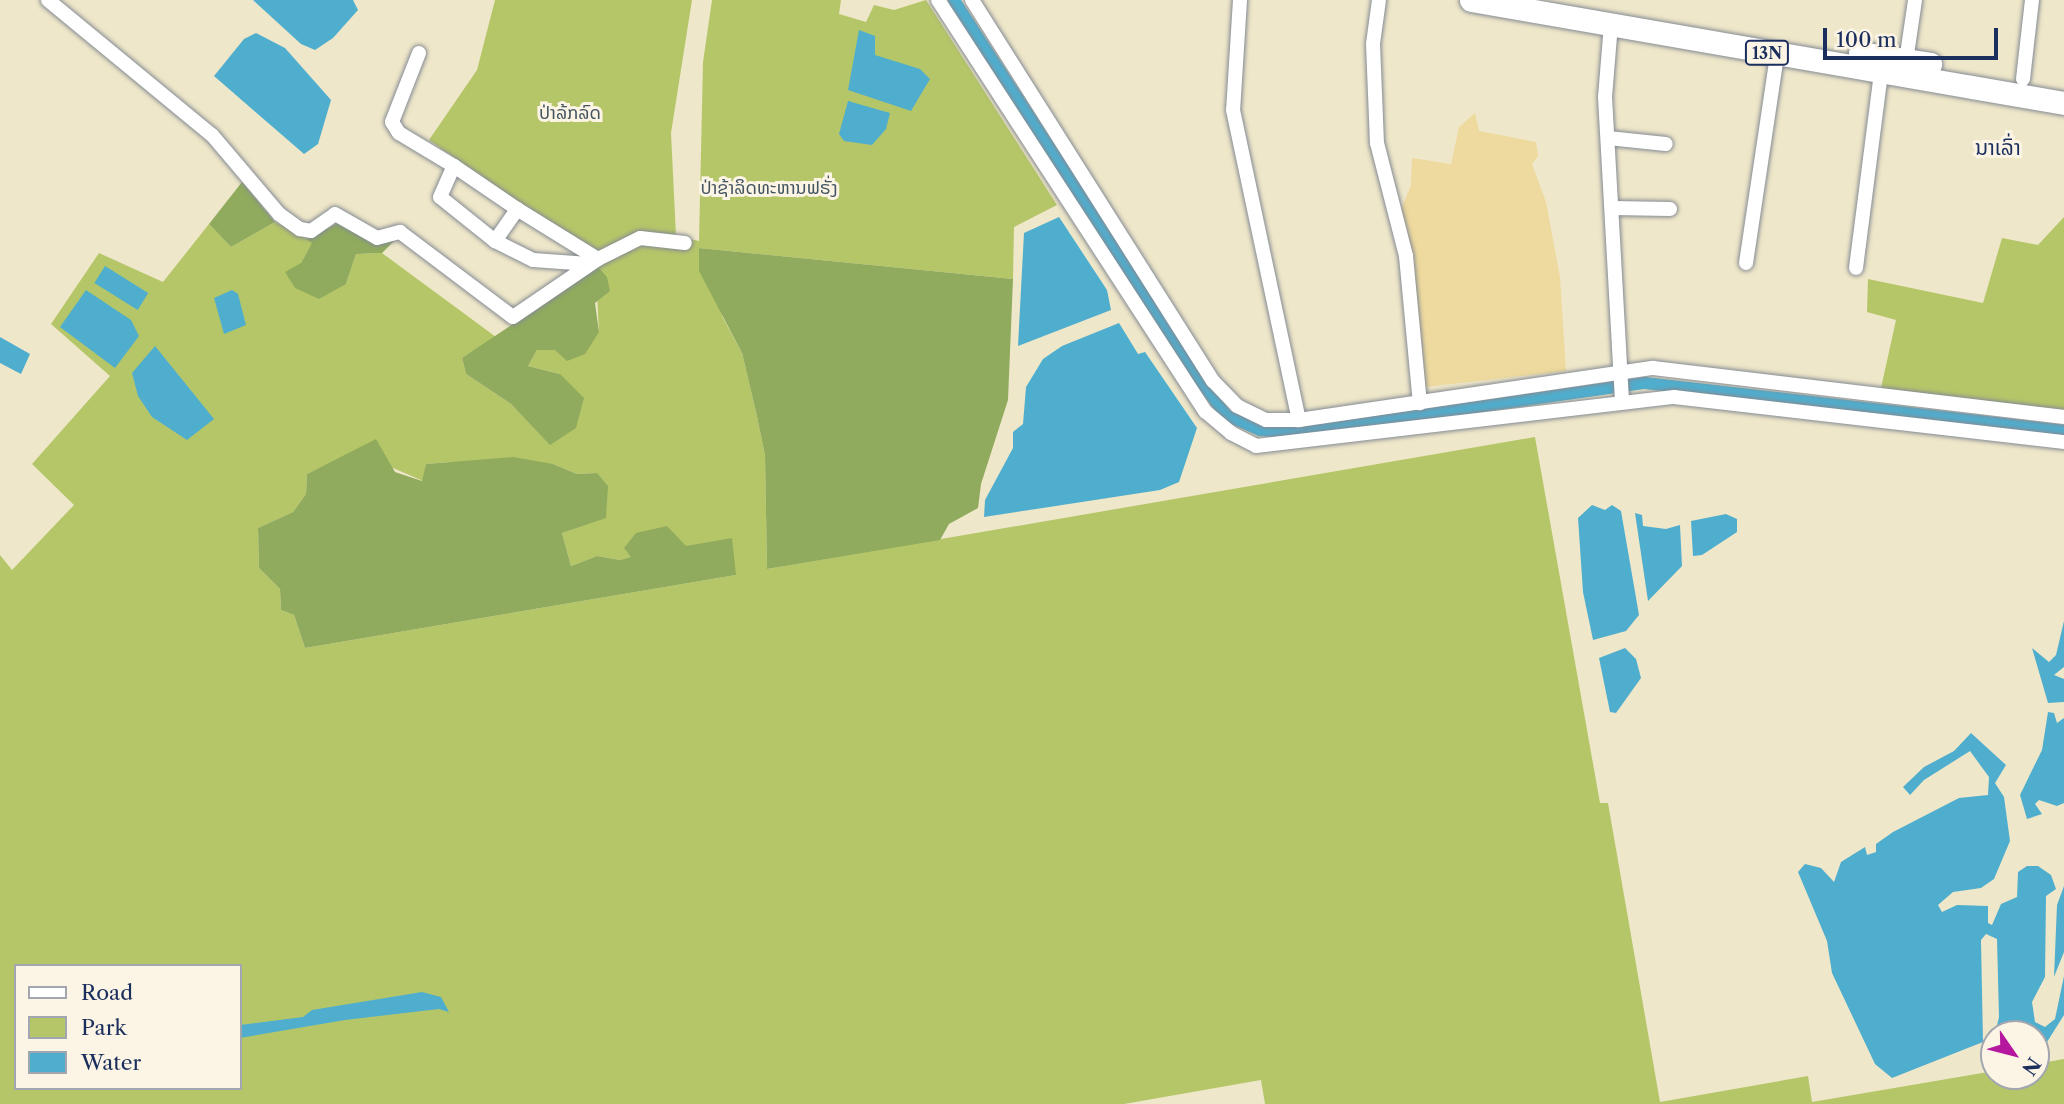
<!DOCTYPE html>
<meta charset="utf-8">
<style>
body{margin:0}
#map{position:relative;width:2064px;height:1104px;overflow:hidden;background:#efe7c9;font-family:"Libre Caslon Text","Noto Sans Lao",serif}
div>[style]{position:absolute}
[style*='--x']{left:calc(var(--x)*1px);top:calc(var(--y)*1px);width:calc(var(--w)*1px);rotate:calc(var(--a)*1deg)}
.green>*{inset:0;background:#b5c669}
.forest>*{inset:0;background:#90ab5d}
.sand>*{inset:0;background:#eeda9e}
.water>*{inset:0;background:#4faece;transform-origin:0 0}
.canal>*{height:12px;margin:-6px;padding:0 6px;transform-origin:6px;border-radius:6px;background:#4faece}
.roads{filter:drop-shadow(0 0 2px #858b94) drop-shadow(0 0 2px #858b94)}
.minor>*{height:14px;margin:-7px;padding:0 7px;transform-origin:7px;border-radius:7px;background:#fff}
.trunk>*{height:23px;margin:-11.5px;padding:0 11.5px;transform-origin:11.5px;border-radius:11.5px;background:#fff}
span{translate:-50% -50%;white-space:nowrap;text-align:center;line-height:1.15;-webkit-text-stroke:6px #fcf5e5;paint-order:stroke}
.shield-label span{padding:2px 5px;background:#fcf5e5;border:2px solid;border-radius:5px;-webkit-text-stroke-width:0}
.shield-label{font-size:16px;color:#1b2f5e;font-weight:700}
.park-label{font-size:18px;color:#425561}
.quarter-label{font-size:21px;color:#1b2f5e}
.legend{position:absolute;left:14px;top:964px;width:228px;height:126px;box-sizing:border-box;background:#fcf5e5;border:2px solid #a2a6af;margin:0;padding:9px 12px;list-style:none;font-size:21px;color:#1b2f5e}
.legend li{display:flex;align-items:center;gap:14px;height:35px}
.legend b{width:35px;border:2px solid #a2a6af}
.north{position:absolute;left:1980px;top:1020px;width:70px;height:70px;box-sizing:border-box;background:#fcf5e5;border:2px solid #a2a6af;border-radius:50%;rotate:125deg;font-size:19px;font-weight:700;line-height:28px;text-align:center;color:#1b2f5e}
.north::after{content:'';display:block;margin:auto;width:24px;height:32px;background:#b5179e;clip-path:polygon(50% 0,100% 100%,50% 72%,0 100%)}
.scale{position:absolute;left:1823px;top:28px;width:175px;height:32px;box-sizing:border-box;border:4px solid #1b2f5e;border-top:0;padding-left:9px;font-size:21px;line-height:24px;white-space:nowrap;color:#1b2f5e;-webkit-text-stroke:5px #fcf5e5;paint-order:stroke}
</style>
<div id="map">
<div class="green">
<div style="clip-path:polygon(evenodd,495px 0,692px 0,671px 133px,676px 236px,699px 241px,703px 62px,712px 0,841px 0,839px 14px,866px 22px,874px 5px,894px 10px,926px 0,1057px 205px,1014px 227px,1013px 279px,699px 248px,723px 318px,742px 353px,756px 412px,765px 455px,767px 569px,1535px 437px,1600px 803px,1608px 803px,1660px 1102px,1808px 1076px,1812px 1102px,1994px 1071px,1994px 1076px,2036px 1076px,2036px 1064px,2064px 1059px,2064px 1104px,1265px 1104px,1261px 1080px,1124px 1104px,0 1104px,0 555px,12px 570px,74px 505px,32px 464px,110px 376px,51px 324px,99px 253px,163px 282px,209px 224px,231px 247px,275px 222px,313px 242px,301px 263px,346px 284px,356px 254px,382px 253px,496px 337px,462px 358px,466px 374px,511px 404px,550px 444px,560px 374px,528px 366px,537px 350px,555px 350px,599px 332px,595px 256px,429px 140px,477px 70px,495px 0,354px 451px,423px 481px,426px 464px,450px 462px,553px 464px,577px 474px,597px 473px,606px 517px,562px 533px,571px 566px,597px 556px,620px 560px,632px 557px,736px 575px,305px 648px,294px 615px,281px 610px,280px 589px,259px 568px,258px 528px,293px 512px,306px 494px,307px 474px,354px 451px,495px 0,16px 966px,240px 966px,240px 1088px,16px 1088px,16px 966px)"></div>
<div style="clip-path:polygon(2064px 217px,2064px 410px,1881px 388px,1896px 320px,1867px 312px,1868px 279px,1983px 303px,2002px 238px,2038px 245px)"></div>
</div>
<div class="forest">
<div style="clip-path:polygon(242px 182px,275px 222px,231px 247px,209px 224px)"></div>
<div style="clip-path:polygon(340px 222px,397px 238px,382px 253px,356px 254px,346px 284px,319px 299px,295px 288px,285px 272px,301px 263px,312px 243px,306px 239px)"></div>
<div style="clip-path:polygon(699px 248px,1013px 279px,1008px 400px,981px 484px,978px 508px,949px 524px,940px 540px,767px 569px,765px 455px,756px 412px,742px 353px,699px 271px)"></div>
<div style="clip-path:polygon(598px 267px,607px 277px,610px 291px,595px 303px,599px 332px,585px 354px,567px 361px,555px 350px,537px 350px,528px 366px,560px 374px,584px 398px,576px 428px,550px 445px,511px 404px,466px 374px,462px 358px)"></div>
<div style="clip-path:polygon(376px 439px,395px 472px,422px 481px,426px 464px,513px 457px,553px 464px,577px 474px,597px 473px,608px 486px,606px 518px,562px 533px,571px 566px,597px 556px,620px 560px,631px 557px,624px 548px,636px 533px,667px 526px,686px 546px,732px 538px,736px 575px,305px 648px,294px 615px,281px 610px,280px 589px,259px 568px,258px 528px,293px 512px,306px 494px,307px 474px)"></div>
</div>
<div class="sand">
<div style="clip-path:polygon(1475px 113px,1479px 131px,1536px 142px,1538px 156px,1532px 164px,1546px 202px,1560px 277px,1566px 371px,1425px 387px,1401px 210px,1411px 185px,1412px 158px,1451px 164px,1459px 127px)"></div>
</div>
<div class="water">
<div style="clip-path:polygon(253px 0,353px 0,358px 10px,333px 38px,315px 50px,301px 44px)"></div>
<div style="clip-path:polygon(859px 30px,875px 36px,875px 55px,920px 69px,930px 79px,911px 111px,848px 90px)"></div>
<div style="clip-path:polygon(256px 33px,285px 48px,331px 100px,318px 144px,304px 154px,214px 76px,244px 39px)"></div>
<div style="clip-path:polygon(848px 101px,890px 113px,886px 129px,872px 145px,844px 141px,839px 134px)"></div>
<div style="clip-path:polygon(1059px 217px,1107px 290px,1111px 310px,1018px 346px,1024px 233px)"></div>
<div style="left:105px;top:266px;width:51px;height:20px;rotate:32deg"></div>
<div style="clip-path:polygon(86px 290px,131px 320px,139px 336px,115px 368px,60px 327px)"></div>
<div style="clip-path:polygon(232px 290px,238px 294px,246px 325px,224px 334px,214px 298px)"></div>
<div style="clip-path:polygon(1119px 323px,1138px 354px,1145px 352px,1197px 428px,1179px 482px,1160px 490px,984px 517px,985px 500px,1013px 448px,1013px 432px,1023px 424px,1026px 387px,1043px 359px,1062px 346px)"></div>
<div style="clip-path:polygon(0 337px,30px 354px,21px 374px,0 363px)"></div>
<div style="clip-path:polygon(155px 346px,214px 419px,187px 440px,152px 417px,138px 396px,132px 373px)"></div>
<div style="clip-path:polygon(1592px 505px,1605px 510px,1612px 505px,1621px 511px,1639px 615px,1626px 631px,1593px 640px,1583px 592px,1578px 518px)"></div>
<div style="clip-path:polygon(1635px 513px,1642px 515px,1643px 526px,1666px 529px,1680px 525px,1682px 566px,1648px 601px)"></div>
<div style="clip-path:polygon(1726px 514px,1737px 519px,1737px 532px,1702px 555px,1693px 556px,1691px 521px)"></div>
<div style="clip-path:polygon(2064px 621px,2064px 667px,2054px 675px,2064px 679px,2064px 702px,2048px 703px,2032px 648px,2049px 662px,2056px 655px)"></div>
<div style="clip-path:polygon(1625px 648px,1636px 659px,1641px 678px,1616px 713px,1610px 712px,1599px 658px)"></div>
<div style="clip-path:polygon(2048px 712px,2054px 713px,2057px 723px,2064px 718px,2064px 803px,2057px 806px,2039px 800px,2035px 804px,2042px 814px,2027px 819px,2020px 795px,2042px 750px)"></div>
<div style="clip-path:polygon(1971px 733px,2006px 765px,1995px 783px,2004px 797px,2010px 841px,1994px 879px,1981px 888px,1953px 892px,1938px 905px,1942px 912px,1957px 905px,1988px 906px,1988px 923px,1992px 925px,2001px 904px,2017px 897px,2018px 872px,2027px 866px,2038px 866px,2051px 875px,2056px 889px,2046px 896px,2045px 977px,2032px 1002px,2035px 1022px,2045px 1027px,2055px 1019px,2064px 976px,2064px 1015px,2047px 1042px,2039px 1043px,2036px 1034px,1995px 1034px,1999px 1017px,1997px 939px,1986px 934px,1981px 940px,1983px 1042px,1892px 1078px,1875px 1064px,1832px 973px,1827px 941px,1798px 872px,1805px 864px,1821px 868px,1834px 882px,1841px 862px,1865px 847px,1867px 855px,1876px 852px,1876px 844px,1893px 832px,1959px 798px,1988px 795px,1989px 777px,1970px 751px,1924px 780px,1910px 795px,1903px 787px,1924px 767px,1954px 751px)"></div>
<div style="clip-path:polygon(2064px 886px,2064px 952px,2054px 977px,2057px 905px)"></div>
<div style="clip-path:polygon(422px 992px,441px 997px,449px 1012px,439px 1009px,345px 1020px,240px 1038px,240px 1025px,303px 1017px,312px 1010px)"></div>
</div>
<div class="canal">
<div style="--x:954;--y:0;--w:455;--a:57.1"></div>
<div style="--x:1201;--y:382;--w:41;--a:52.9"></div>
<div style="--x:1226;--y:415;--w:37;--a:24"></div>
<div style="--x:1260;--y:430;--w:37;--a:5"></div>
<div style="--x:1297;--y:433;--w:352;--a:-8.2"></div>
<div style="--x:1645;--y:383;--w:422;--a:6.5"></div>
</div>
<div class="roads">
<div class="minor">
<div style="--x:48;--y:0;--w:212;--a:39.5"></div>
<div style="--x:212;--y:135;--w:104;--a:49.7"></div>
<div style="--x:279;--y:214;--w:26;--a:36"></div>
<div style="--x:300;--y:229;--w:11;--a:10"></div>
<div style="--x:311;--y:231;--w:29;--a:-35"></div>
<div style="--x:335;--y:214;--w:48;--a:29.7"></div>
<div style="--x:377;--y:238;--w:24;--a:-15"></div>
<div style="--x:400;--y:232;--w:141;--a:37"></div>
<div style="--x:513;--y:317;--w:103;--a:-34.3"></div>
<div style="--x:598;--y:259;--w:47;--a:-26.6"></div>
<div style="--x:640;--y:238;--w:45;--a:6.3"></div>
<div style="--x:938;--y:0;--w:491;--a:57"></div>
<div style="--x:1206;--y:412;--w:33;--a:40"></div>
<div style="--x:1231;--y:433;--w:28;--a:27"></div>
<div style="--x:1256;--y:446;--w:421;--a:-6.7"></div>
<div style="--x:1674;--y:397;--w:393;--a:6.6"></div>
<div style="--x:972;--y:0;--w:451;--a:57.7"></div>
<div style="--x:1213;--y:381;--w:35;--a:46"></div>
<div style="--x:1237;--y:406;--w:32;--a:26"></div>
<div style="--x:1266;--y:420;--w:33;--a:0"></div>
<div style="--x:1299;--y:420;--w:358;--a:-8.4"></div>
<div style="--x:1653;--y:368;--w:414;--a:6.8"></div>
<div style="--x:1240;--y:0;--w:110;--a:93.6"></div>
<div style="--x:1233;--y:110;--w:317;--a:78"></div>
<div style="--x:1379;--y:0;--w:44;--a:97.8"></div>
<div style="--x:1373;--y:44;--w:99;--a:87.7"></div>
<div style="--x:1377;--y:143;--w:117;--a:75.6"></div>
<div style="--x:1406;--y:256;--w:148;--a:84.6"></div>
<div style="--x:1611;--y:24;--w:73;--a:94.7"></div>
<div style="--x:1605;--y:97;--w:304;--a:86.8"></div>
<div style="--x:419;--y:53;--w:74;--a:111.4"></div>
<div style="--x:392;--y:122;--w:13;--a:58"></div>
<div style="--x:399;--y:133;--w:64;--a:31"></div>
<div style="--x:1905;--y:68;--w:69;--a:-81.6"></div>
<div style="--x:2023;--y:79;--w:80;--a:-83.5"></div>
<div style="--x:1608;--y:138;--w:58;--a:5.9"></div>
<div style="--x:1612;--y:208;--w:58;--a:1"></div>
<div style="--x:495;--y:241;--w:70;--a:-141.3"></div>
<div style="--x:440;--y:197;--w:34;--a:-66"></div>
<div style="--x:454;--y:166;--w:76;--a:34.3"></div>
<div style="--x:1746;--y:263;--w:210;--a:-81.5"></div>
<div style="--x:589;--y:264;--w:56;--a:-175.9"></div>
<div style="--x:533;--y:260;--w:42;--a:-153.4"></div>
<div style="--x:495;--y:241;--w:39;--a:-55"></div>
<div style="--x:517;--y:209;--w:95;--a:31.7"></div>
<div style="--x:1856;--y:268;--w:206;--a:-82.7"></div>
</div>
<div class="trunk">
<div style="--x:1471;--y:0;--w:602;--a:9.85"></div>
<div style="--x:1860;--y:53;--w:71;--a:8.9"></div>
</div>
</div>
<div class="shield-label">
<span style="left:1767px;top:53px">13N</span>
</div>
<div class="park-label">
<span style="left:570px;top:113px">ປ່າລ້ກລົດ</span>
<span style="left:769px;top:188px">ປ່າຊ້າລິດທະຫານຟຣັ່ງ</span>
</div>
<div class="quarter-label">
<span style="left:1998px;top:148px">ນາເລົ່າ</span>
</div>
<ul class="legend">
<li><b style="height:9px;background:#fff"></b>Road</li>
<li><b style="height:19px;background:#b5c669"></b>Park</li>
<li><b style="height:19px;background:#4faece"></b>Water</li>
</ul>
<div class="north">N</div>
<div class="scale">100 m</div>
</div>
